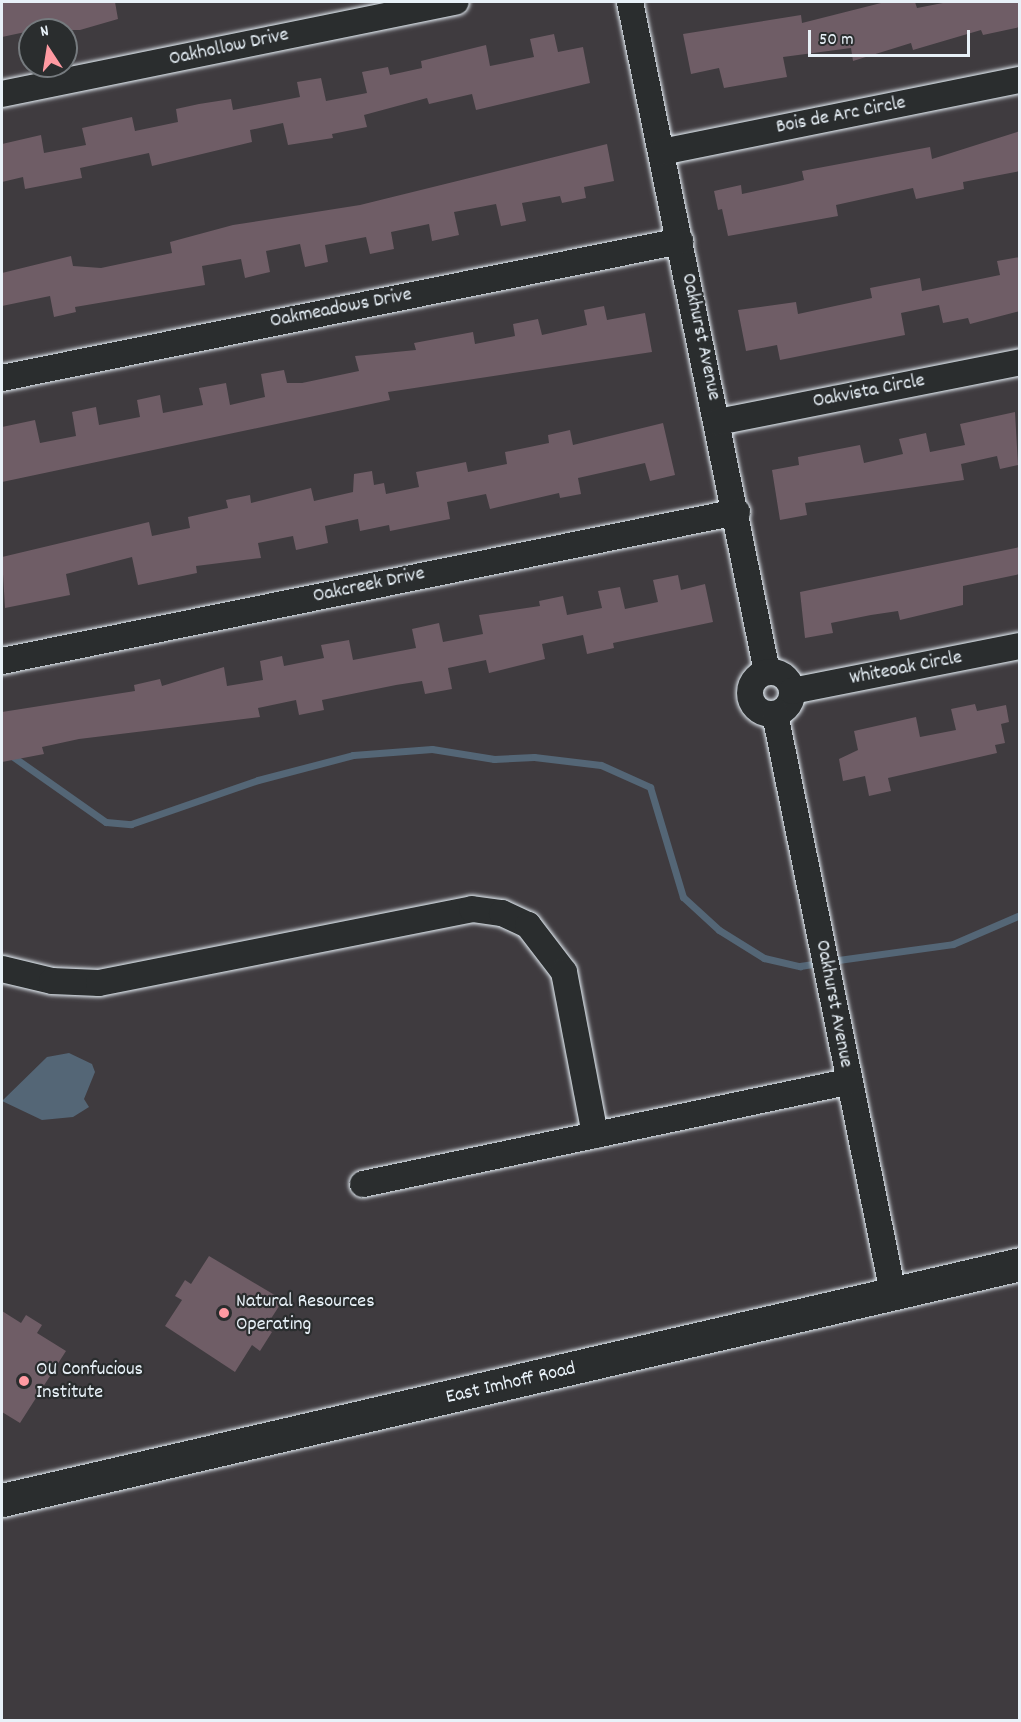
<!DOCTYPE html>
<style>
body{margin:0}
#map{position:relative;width:1021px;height:1722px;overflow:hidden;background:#3f3b3f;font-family:Dekko,sans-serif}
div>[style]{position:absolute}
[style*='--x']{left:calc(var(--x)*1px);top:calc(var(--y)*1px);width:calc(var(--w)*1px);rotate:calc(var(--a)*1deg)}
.water>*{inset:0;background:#546676}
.stream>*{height:7px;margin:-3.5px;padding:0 3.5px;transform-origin:3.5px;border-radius:3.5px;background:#546676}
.building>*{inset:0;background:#6f5d66}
.roads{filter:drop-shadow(0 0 2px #e8f1f8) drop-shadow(0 0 2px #e8f1f8)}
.minor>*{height:26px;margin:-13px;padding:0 13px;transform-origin:13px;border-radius:13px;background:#2a2d2e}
.minor>.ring{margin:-13px;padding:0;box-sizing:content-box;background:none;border:26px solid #2a2d2e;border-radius:50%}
.major>*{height:33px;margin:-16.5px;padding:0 16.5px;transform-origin:16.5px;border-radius:16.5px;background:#2a2d2e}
.dots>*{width:16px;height:16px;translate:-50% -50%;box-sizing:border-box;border:3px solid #2a2d2e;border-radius:50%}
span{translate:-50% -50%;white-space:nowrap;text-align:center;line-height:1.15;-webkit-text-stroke:4.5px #2a2d2e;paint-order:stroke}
.street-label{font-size:20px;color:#e8f1f8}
.poi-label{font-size:20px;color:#e8f1f8}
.left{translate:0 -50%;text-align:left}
.frame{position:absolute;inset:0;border:3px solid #e8f1f8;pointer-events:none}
.north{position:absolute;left:18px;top:18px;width:60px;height:60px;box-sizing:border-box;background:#2a2d2e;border:2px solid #767b7f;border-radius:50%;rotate:348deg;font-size:16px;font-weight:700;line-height:24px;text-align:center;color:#e8f1f8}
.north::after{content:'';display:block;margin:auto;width:21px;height:27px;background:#ff9aa2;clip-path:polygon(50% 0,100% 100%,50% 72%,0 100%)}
.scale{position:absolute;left:808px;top:30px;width:162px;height:27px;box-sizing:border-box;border:3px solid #e8f1f8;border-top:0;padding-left:8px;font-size:18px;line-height:21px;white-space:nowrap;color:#e8f1f8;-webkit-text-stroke:4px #2a2d2e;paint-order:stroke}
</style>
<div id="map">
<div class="water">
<div style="clip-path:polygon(69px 1053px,92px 1064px,95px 1072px,84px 1099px,89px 1107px,73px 1117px,42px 1120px,2px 1101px,47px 1057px)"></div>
</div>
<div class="stream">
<div style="--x:2;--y:749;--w:127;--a:35.1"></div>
<div style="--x:106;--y:822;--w:25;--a:5"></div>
<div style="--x:131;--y:824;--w:134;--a:-19.1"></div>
<div style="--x:258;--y:780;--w:98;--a:-14.7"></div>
<div style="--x:353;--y:755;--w:79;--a:-4.3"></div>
<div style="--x:432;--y:749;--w:63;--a:9.2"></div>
<div style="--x:494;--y:759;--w:40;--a:-2.9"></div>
<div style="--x:534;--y:757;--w:67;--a:6.8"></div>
<div style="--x:601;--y:765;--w:54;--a:24.2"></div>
<div style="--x:650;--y:787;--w:115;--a:73.3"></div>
<div style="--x:683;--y:897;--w:49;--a:42.5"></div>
<div style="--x:719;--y:930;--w:53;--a:31.9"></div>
<div style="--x:764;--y:958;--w:37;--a:13"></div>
<div style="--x:800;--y:966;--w:20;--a:-9"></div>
<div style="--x:831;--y:961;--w:123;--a:-7.9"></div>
<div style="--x:953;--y:944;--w:73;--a:-23.4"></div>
</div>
<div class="building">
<div style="clip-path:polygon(2px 2px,115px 2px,118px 19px,80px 30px,59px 30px,58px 25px,2px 37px)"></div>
<div style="clip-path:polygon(885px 2px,915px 2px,917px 8px,948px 2px,1020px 2px,1020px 27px,983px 35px,981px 30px,913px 50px,911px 43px,853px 61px,851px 48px,783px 57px,787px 77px,724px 88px,719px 68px,691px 74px,683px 34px,801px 15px,802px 23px)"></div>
<div style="clip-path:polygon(554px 34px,558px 52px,583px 47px,590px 83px,476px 110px,472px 94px,429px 104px,427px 98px,364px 115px,367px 127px,332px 134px,333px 138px,288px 145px,283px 123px,250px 130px,252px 142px,152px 166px,149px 153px,80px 168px,82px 178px,25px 189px,23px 177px,2px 182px,2px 144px,41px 135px,44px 153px,86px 145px,82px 128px,132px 117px,135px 131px,178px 122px,176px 109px,199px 104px,231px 99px,233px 110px,300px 97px,297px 82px,321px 78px,326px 101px,367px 93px,362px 72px,388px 67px,390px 75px,422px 68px,421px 61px,486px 45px,490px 66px,534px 57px,530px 39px)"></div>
<div style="clip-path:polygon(1020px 131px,1020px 171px,963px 182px,964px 189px,916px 199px,913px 188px,836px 205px,838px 216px,728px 236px,722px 209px,718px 210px,714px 191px,741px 185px,742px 194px,788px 184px,804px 180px,802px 171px,930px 147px,932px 159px)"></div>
<div style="clip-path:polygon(607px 144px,614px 181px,584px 187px,586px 198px,562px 203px,560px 196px,522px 203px,526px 221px,501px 226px,496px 204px,454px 212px,459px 235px,432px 241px,429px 224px,391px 232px,394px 249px,370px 254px,366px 237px,325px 245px,328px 262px,305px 267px,300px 244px,266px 251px,270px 272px,245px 278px,241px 259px,202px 266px,205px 285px,75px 307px,76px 312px,54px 317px,50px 296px,2px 306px,2px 273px,71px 256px,73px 266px,101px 268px,172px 253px,170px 242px,233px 225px,360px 205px)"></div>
<div style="clip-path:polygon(1020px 257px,1020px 311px,970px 324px,968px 318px,943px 323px,939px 305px,901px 313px,905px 335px,780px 360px,777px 345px,746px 351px,738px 310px,796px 302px,798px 314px,872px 298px,870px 288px,920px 278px,922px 291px,1000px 275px,997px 261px)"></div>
<div style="clip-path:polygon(604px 306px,607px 320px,645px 313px,652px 352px,388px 392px,390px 400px,2px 482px,2px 427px,35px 420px,40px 443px,76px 436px,72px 412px,96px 407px,99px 425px,140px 417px,137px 400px,160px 395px,163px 413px,203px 405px,199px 388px,226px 383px,230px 405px,265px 397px,261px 374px,284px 370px,287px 383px,302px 383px,359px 371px,355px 356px,416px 350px,414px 343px,473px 332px,475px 344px,515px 336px,513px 324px,538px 319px,542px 335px,587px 325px,584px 310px)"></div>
<div style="clip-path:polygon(1015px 412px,1018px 465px,1000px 469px,997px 456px,961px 464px,964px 480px,805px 503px,807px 515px,780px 520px,772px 470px,799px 465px,798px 457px,860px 445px,864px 463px,903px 454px,899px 439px,926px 433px,930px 452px,965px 445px,960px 424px)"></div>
<div style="clip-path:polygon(663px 423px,675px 475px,650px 481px,645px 463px,578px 478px,581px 494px,560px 498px,559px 493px,490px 509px,486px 494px,447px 502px,450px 519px,390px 531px,389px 525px,360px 531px,358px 519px,325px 526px,328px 543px,296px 550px,293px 536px,258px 543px,261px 558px,196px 566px,197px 573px,138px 585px,132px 557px,66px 574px,70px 595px,5px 608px,2px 557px,149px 522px,152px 536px,190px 528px,188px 517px,228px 508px,226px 500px,250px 495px,251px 503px,311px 488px,314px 501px,353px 492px,354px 474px,372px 471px,374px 485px,384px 483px,386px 494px,419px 487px,416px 472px,466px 462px,468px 472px,507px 464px,505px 452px,549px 443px,548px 435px,570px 430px,573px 445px)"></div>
<div style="clip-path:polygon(1020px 547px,1020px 574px,963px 586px,963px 605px,900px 620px,898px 611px,871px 615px,831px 623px,833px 633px,805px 638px,800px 592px)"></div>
<div style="clip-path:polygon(678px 575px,681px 590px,705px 584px,713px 622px,613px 643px,614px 648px,587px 654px,583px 635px,542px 644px,545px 659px,489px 673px,486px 660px,448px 668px,452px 689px,425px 694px,422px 681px,396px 685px,322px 700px,324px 710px,299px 715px,296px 700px,258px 708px,260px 717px,79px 739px,42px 747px,44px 754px,2px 762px,2px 712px,135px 691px,134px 685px,160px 679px,162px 686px,224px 667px,227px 686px,263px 680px,260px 661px,282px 656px,284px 666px,324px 658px,321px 645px,349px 640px,353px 660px,416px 648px,412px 629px,439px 623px,443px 642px,483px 634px,479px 615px,540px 606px,539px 601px,563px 596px,567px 615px,602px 608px,598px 591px,620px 587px,625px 609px,658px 602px,653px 580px)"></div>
<div style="clip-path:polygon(975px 704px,977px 711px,1006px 705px,1009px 722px,1001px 724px,1005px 743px,995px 745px,997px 753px,888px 778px,891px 791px,869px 796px,865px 776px,843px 781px,839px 759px,858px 750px,854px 731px,916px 717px,920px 737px,956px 730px,951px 709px)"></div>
<div style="clip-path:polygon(209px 1256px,283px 1300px,265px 1328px,272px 1332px,260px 1351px,252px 1345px,235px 1372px,165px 1326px,182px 1300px,175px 1296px,185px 1280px,191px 1284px)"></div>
<div style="clip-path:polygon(2px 1311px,21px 1323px,26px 1315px,42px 1325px,37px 1333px,66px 1351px,20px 1423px,2px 1412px)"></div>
</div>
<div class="roads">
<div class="minor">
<div style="--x:630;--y:2;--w:684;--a:78.44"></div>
<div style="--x:2;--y:94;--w:463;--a:-11.5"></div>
<div style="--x:662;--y:152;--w:365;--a:-11.4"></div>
<div style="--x:2;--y:378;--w:692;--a:-11.42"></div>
<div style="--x:718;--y:422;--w:308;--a:-11.2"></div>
<div style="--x:2;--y:661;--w:750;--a:-11.46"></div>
<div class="ring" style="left:750px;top:672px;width:16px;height:16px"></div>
<div style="--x:792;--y:691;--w:232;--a:-11.2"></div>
<div style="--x:775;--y:714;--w:591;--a:78.48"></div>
<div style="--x:2;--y:969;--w:51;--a:13.5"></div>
<div style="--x:52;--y:981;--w:47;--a:2.4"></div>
<div style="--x:99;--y:983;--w:380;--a:-11.2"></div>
<div style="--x:472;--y:909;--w:30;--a:8"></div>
<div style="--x:502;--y:913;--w:29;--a:25"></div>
<div style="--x:528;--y:925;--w:59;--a:52.5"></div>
<div style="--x:564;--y:972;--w:166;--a:79.2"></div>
<div style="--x:363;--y:1184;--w:497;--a:-11.9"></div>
</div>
<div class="major">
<div style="--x:2;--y:1500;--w:1045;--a:-13.05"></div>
</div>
</div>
<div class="dots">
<div style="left:224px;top:1313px;background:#ff9aa2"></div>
<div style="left:24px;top:1381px;background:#ff9aa2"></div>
</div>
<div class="street-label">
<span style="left:229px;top:48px;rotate:-12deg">Oakhollow Drive</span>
<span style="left:841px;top:116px;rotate:-11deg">Bois de Arc Circle</span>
<span style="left:341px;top:309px;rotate:-11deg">Oakmeadows Drive</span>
<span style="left:700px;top:337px;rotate:78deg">Oakhurst Avenue</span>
<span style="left:869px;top:392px;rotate:-11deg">Oakvista Circle</span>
<span style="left:369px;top:586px;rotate:-12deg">Oakcreek Drive</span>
<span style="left:906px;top:669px;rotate:-11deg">Whiteoak Circle</span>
<span style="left:833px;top:1004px;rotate:79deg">Oakhurst Avenue</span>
<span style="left:511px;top:1384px;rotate:-13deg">East Imhoff Road</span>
</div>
<div class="poi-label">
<span class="left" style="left:236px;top:1314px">Natural Resources<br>Operating</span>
<span class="left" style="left:36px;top:1382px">OU Confucious<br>Institute</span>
</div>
<div class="frame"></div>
<div class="north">N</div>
<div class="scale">50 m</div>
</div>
